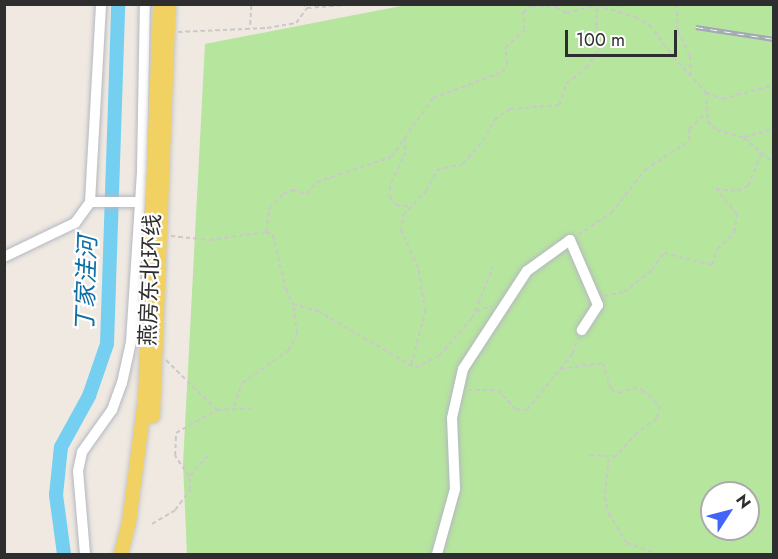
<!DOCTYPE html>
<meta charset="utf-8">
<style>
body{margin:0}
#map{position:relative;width:778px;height:559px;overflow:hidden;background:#efe9e1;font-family:Jost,"Noto Sans SC",sans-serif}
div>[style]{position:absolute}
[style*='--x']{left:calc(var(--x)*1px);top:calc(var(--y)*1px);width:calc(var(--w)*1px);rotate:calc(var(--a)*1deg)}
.green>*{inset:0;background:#b6e59e}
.river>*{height:14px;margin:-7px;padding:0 7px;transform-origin:7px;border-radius:7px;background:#75cff0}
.path>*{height:1.5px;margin-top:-0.75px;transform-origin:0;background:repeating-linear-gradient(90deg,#c9c9c9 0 4.5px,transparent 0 7.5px)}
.roads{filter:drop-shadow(0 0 2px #b4b7c1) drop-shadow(0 0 2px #b4b7c1)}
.minor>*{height:10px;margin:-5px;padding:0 5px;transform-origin:5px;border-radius:5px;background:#fff}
.rail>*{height:4.5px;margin-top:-2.25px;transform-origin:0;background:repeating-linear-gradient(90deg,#fff 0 7px,#a3a6b8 0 14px);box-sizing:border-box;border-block:2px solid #a3a6b8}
.bridges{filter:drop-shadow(0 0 2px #c9c9c9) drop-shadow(0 0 2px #c9c9c9)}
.major-bridge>*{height:14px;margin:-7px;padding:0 7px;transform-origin:7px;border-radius:7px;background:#f2d163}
span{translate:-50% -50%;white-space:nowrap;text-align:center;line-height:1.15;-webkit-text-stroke:4.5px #fff;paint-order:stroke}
.street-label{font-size:22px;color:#2e2e2e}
.water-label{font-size:24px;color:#0d6fa3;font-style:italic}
.frame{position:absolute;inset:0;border:6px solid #2e2e2e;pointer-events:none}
.north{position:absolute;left:700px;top:481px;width:60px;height:60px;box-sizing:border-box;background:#fff;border:2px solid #ababab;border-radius:50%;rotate:54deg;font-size:16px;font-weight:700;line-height:24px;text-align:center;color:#2e2e2e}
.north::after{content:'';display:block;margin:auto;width:21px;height:27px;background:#4264fb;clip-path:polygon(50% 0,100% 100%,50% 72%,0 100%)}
.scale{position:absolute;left:565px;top:30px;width:112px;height:27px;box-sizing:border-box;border:3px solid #2e2e2e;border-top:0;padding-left:8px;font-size:18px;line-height:21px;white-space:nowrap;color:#2e2e2e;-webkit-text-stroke:4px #fff;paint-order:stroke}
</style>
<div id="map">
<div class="green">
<div style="clip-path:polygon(evenodd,406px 5px,773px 5px,773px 554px,187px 554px,183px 464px,205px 44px,406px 5px,712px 493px,748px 493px,748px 529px,712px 529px,712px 493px)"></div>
</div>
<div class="river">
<div style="--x:64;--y:554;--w:60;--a:-97.7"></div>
<div style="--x:56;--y:495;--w:48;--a:-84.1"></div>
<div style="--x:61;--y:447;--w:58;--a:-61.2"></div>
<div style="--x:89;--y:396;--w:55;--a:-70.9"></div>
<div style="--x:107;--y:344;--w:340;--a:-88.1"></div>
</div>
<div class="path">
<div style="--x:301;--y:4;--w:7;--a:27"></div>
<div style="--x:618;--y:4;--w:9;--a:72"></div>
<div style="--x:677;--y:4;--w:27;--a:88"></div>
<div style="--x:678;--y:31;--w:28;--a:64"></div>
<div style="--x:690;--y:56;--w:20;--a:87"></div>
<div style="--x:250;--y:25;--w:21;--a:-87"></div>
<div style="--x:178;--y:32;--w:89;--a:-2.6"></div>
<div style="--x:267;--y:28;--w:29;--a:-10"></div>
<div style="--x:296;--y:23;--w:19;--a:-54"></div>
<div style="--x:307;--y:8;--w:49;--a:-4.7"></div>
<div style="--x:706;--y:92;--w:17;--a:24"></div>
<div style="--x:722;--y:99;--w:54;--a:-15.1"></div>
<div style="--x:405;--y:138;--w:14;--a:86"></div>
<div style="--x:406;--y:152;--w:38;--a:115"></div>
<div style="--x:390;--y:187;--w:10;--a:90"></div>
<div style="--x:390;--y:197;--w:10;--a:53"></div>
<div style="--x:396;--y:205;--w:15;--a:8"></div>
<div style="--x:744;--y:138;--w:39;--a:40"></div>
<div style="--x:266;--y:232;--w:24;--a:-83"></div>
<div style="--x:269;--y:208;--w:20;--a:-45"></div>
<div style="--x:283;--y:194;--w:11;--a:-22"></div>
<div style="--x:293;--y:190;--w:14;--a:17"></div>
<div style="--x:306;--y:194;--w:16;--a:-47"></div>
<div style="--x:317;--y:182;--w:78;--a:-18.7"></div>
<div style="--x:391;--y:157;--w:72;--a:-54.6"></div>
<div style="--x:433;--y:98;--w:74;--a:-20.6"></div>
<div style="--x:502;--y:72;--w:9;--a:-58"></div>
<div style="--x:507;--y:64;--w:16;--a:-97"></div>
<div style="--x:505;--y:48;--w:26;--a:-43"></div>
<div style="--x:524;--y:30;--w:18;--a:-93"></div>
<div style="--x:523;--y:12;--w:11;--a:-34"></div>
<div style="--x:532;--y:6;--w:24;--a:2"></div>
<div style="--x:556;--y:7;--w:12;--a:31"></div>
<div style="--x:566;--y:13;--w:32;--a:-14"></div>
<div style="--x:597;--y:5;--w:40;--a:18"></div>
<div style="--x:635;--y:17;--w:17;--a:28"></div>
<div style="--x:650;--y:25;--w:39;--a:54"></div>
<div style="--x:673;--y:57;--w:48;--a:46.7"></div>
<div style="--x:706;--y:92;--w:29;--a:86"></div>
<div style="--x:708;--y:121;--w:13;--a:45"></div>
<div style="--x:717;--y:130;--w:28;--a:15"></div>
<div style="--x:744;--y:137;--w:31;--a:-15"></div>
<div style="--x:578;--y:235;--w:40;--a:-34"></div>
<div style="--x:611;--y:213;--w:55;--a:-51.7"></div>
<div style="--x:645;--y:170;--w:53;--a:-33.4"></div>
<div style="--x:689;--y:141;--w:12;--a:-90"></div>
<div style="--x:689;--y:129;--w:22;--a:-43"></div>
<div style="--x:171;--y:236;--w:38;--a:6"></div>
<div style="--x:209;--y:240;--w:58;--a:-8"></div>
<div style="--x:266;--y:232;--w:8;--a:23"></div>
<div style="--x:273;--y:235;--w:56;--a:76.5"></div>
<div style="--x:286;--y:289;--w:17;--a:65"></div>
<div style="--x:293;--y:304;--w:26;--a:16"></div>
<div style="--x:318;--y:311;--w:113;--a:30.4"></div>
<div style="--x:415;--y:368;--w:27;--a:-27"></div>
<div style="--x:439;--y:356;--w:50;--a:-49"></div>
<div style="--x:472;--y:318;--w:55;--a:-67.6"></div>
<div style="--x:604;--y:296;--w:20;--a:-11"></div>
<div style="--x:624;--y:292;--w:36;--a:-38"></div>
<div style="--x:652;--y:270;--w:21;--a:-55"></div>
<div style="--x:664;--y:253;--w:49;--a:14"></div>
<div style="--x:712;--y:265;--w:17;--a:-73"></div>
<div style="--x:717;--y:249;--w:23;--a:-43"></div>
<div style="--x:734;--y:233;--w:18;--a:-81"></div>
<div style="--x:737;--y:215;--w:33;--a:-129"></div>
<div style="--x:716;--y:189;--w:21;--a:5"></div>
<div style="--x:737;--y:191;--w:12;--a:-24"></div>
<div style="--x:748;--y:186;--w:37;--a:-68"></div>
<div style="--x:476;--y:311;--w:17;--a:-17"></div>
<div style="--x:166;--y:360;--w:71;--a:44.4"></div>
<div style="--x:217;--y:410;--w:35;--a:-3"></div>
<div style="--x:411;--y:365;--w:55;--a:-75.2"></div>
<div style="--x:425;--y:312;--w:45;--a:-99"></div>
<div style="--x:418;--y:268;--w:40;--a:-115"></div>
<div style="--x:401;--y:232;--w:17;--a:-83"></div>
<div style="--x:403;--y:215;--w:33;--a:-46"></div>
<div style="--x:426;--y:191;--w:24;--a:-62"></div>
<div style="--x:437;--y:170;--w:27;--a:-13"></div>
<div style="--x:463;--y:164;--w:30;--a:-49"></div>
<div style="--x:483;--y:141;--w:24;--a:-62"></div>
<div style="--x:494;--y:120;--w:19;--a:-35"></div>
<div style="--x:510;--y:109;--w:49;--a:-4.7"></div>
<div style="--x:559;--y:105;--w:22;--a:-72"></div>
<div style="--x:566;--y:84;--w:26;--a:-39"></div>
<div style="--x:586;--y:68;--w:29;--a:-55"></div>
<div style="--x:603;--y:44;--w:18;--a:-112"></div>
<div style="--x:596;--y:27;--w:23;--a:-88"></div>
<div style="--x:560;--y:369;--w:43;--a:-7.9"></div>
<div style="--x:603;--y:363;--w:27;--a:73"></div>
<div style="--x:611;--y:389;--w:9;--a:27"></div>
<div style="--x:619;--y:393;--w:15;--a:-20"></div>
<div style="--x:633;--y:388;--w:10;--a:11"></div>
<div style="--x:643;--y:390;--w:23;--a:43"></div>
<div style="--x:660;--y:406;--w:13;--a:103"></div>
<div style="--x:657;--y:419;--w:24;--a:145"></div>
<div style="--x:637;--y:433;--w:32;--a:131"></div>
<div style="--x:616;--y:457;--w:30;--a:-176"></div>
<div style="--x:468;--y:390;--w:30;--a:0"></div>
<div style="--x:498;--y:390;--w:26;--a:47"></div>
<div style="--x:516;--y:409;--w:11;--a:5"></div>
<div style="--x:527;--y:410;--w:72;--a:-51.2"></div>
<div style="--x:572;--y:354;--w:18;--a:-68"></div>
<div style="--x:234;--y:406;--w:24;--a:-71"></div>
<div style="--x:242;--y:383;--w:56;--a:-34.8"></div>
<div style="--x:288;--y:351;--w:19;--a:-62"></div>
<div style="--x:297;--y:334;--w:29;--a:-98"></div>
<div style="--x:609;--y:459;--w:38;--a:96"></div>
<div style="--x:605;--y:497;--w:17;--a:77"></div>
<div style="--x:609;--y:514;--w:34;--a:58"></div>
<div style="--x:627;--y:543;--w:32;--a:20"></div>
<div style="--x:190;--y:476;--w:30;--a:-49"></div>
<div style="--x:152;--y:524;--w:27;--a:-31"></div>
<div style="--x:175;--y:510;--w:25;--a:-53"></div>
<div style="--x:190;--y:490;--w:13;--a:-94"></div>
<div style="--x:189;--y:477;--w:25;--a:-124"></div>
<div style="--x:175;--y:456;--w:23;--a:-88"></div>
<div style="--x:176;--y:433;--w:47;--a:-29.3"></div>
</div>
<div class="roads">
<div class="minor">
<div style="--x:90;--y:202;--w:50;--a:0"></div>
<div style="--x:4;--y:257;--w:79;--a:-25.6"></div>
<div style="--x:75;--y:223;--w:26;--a:-54"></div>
<div style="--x:90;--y:202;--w:198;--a:-86.8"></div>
<div style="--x:85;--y:554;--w:83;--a:-94.8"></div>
<div style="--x:78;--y:471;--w:19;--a:-78"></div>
<div style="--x:82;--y:452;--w:52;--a:-54.5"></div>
<div style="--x:112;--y:410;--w:29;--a:-70"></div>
<div style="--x:122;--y:383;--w:42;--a:-77.6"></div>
<div style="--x:131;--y:342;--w:172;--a:-86.3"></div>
<div style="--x:142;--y:170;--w:166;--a:-89"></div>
<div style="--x:437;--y:554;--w:67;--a:-74.5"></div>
<div style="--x:455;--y:489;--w:71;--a:-92.4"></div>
<div style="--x:452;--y:418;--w:50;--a:-77.3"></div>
<div style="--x:463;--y:369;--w:117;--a:-56.9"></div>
<div style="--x:527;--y:271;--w:53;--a:-35.8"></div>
<div style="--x:570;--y:240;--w:71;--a:66.7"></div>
<div style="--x:598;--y:305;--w:30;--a:123"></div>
</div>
</div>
<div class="rail">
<div style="--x:696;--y:27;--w:79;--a:8.7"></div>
</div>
<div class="bridges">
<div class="major-bridge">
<div style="--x:153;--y:416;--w:412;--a:-87.8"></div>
<div style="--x:121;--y:554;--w:33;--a:-76"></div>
<div style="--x:129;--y:522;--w:125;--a:-82.6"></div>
<div style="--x:145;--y:398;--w:394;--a:-87.8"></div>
</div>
</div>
<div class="street-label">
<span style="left:150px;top:280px;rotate:-88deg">燕房东北环线</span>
</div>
<div class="water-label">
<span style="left:86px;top:284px;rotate:-88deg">丁家洼河</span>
</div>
<div class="frame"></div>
<div class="north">N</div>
<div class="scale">100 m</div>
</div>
